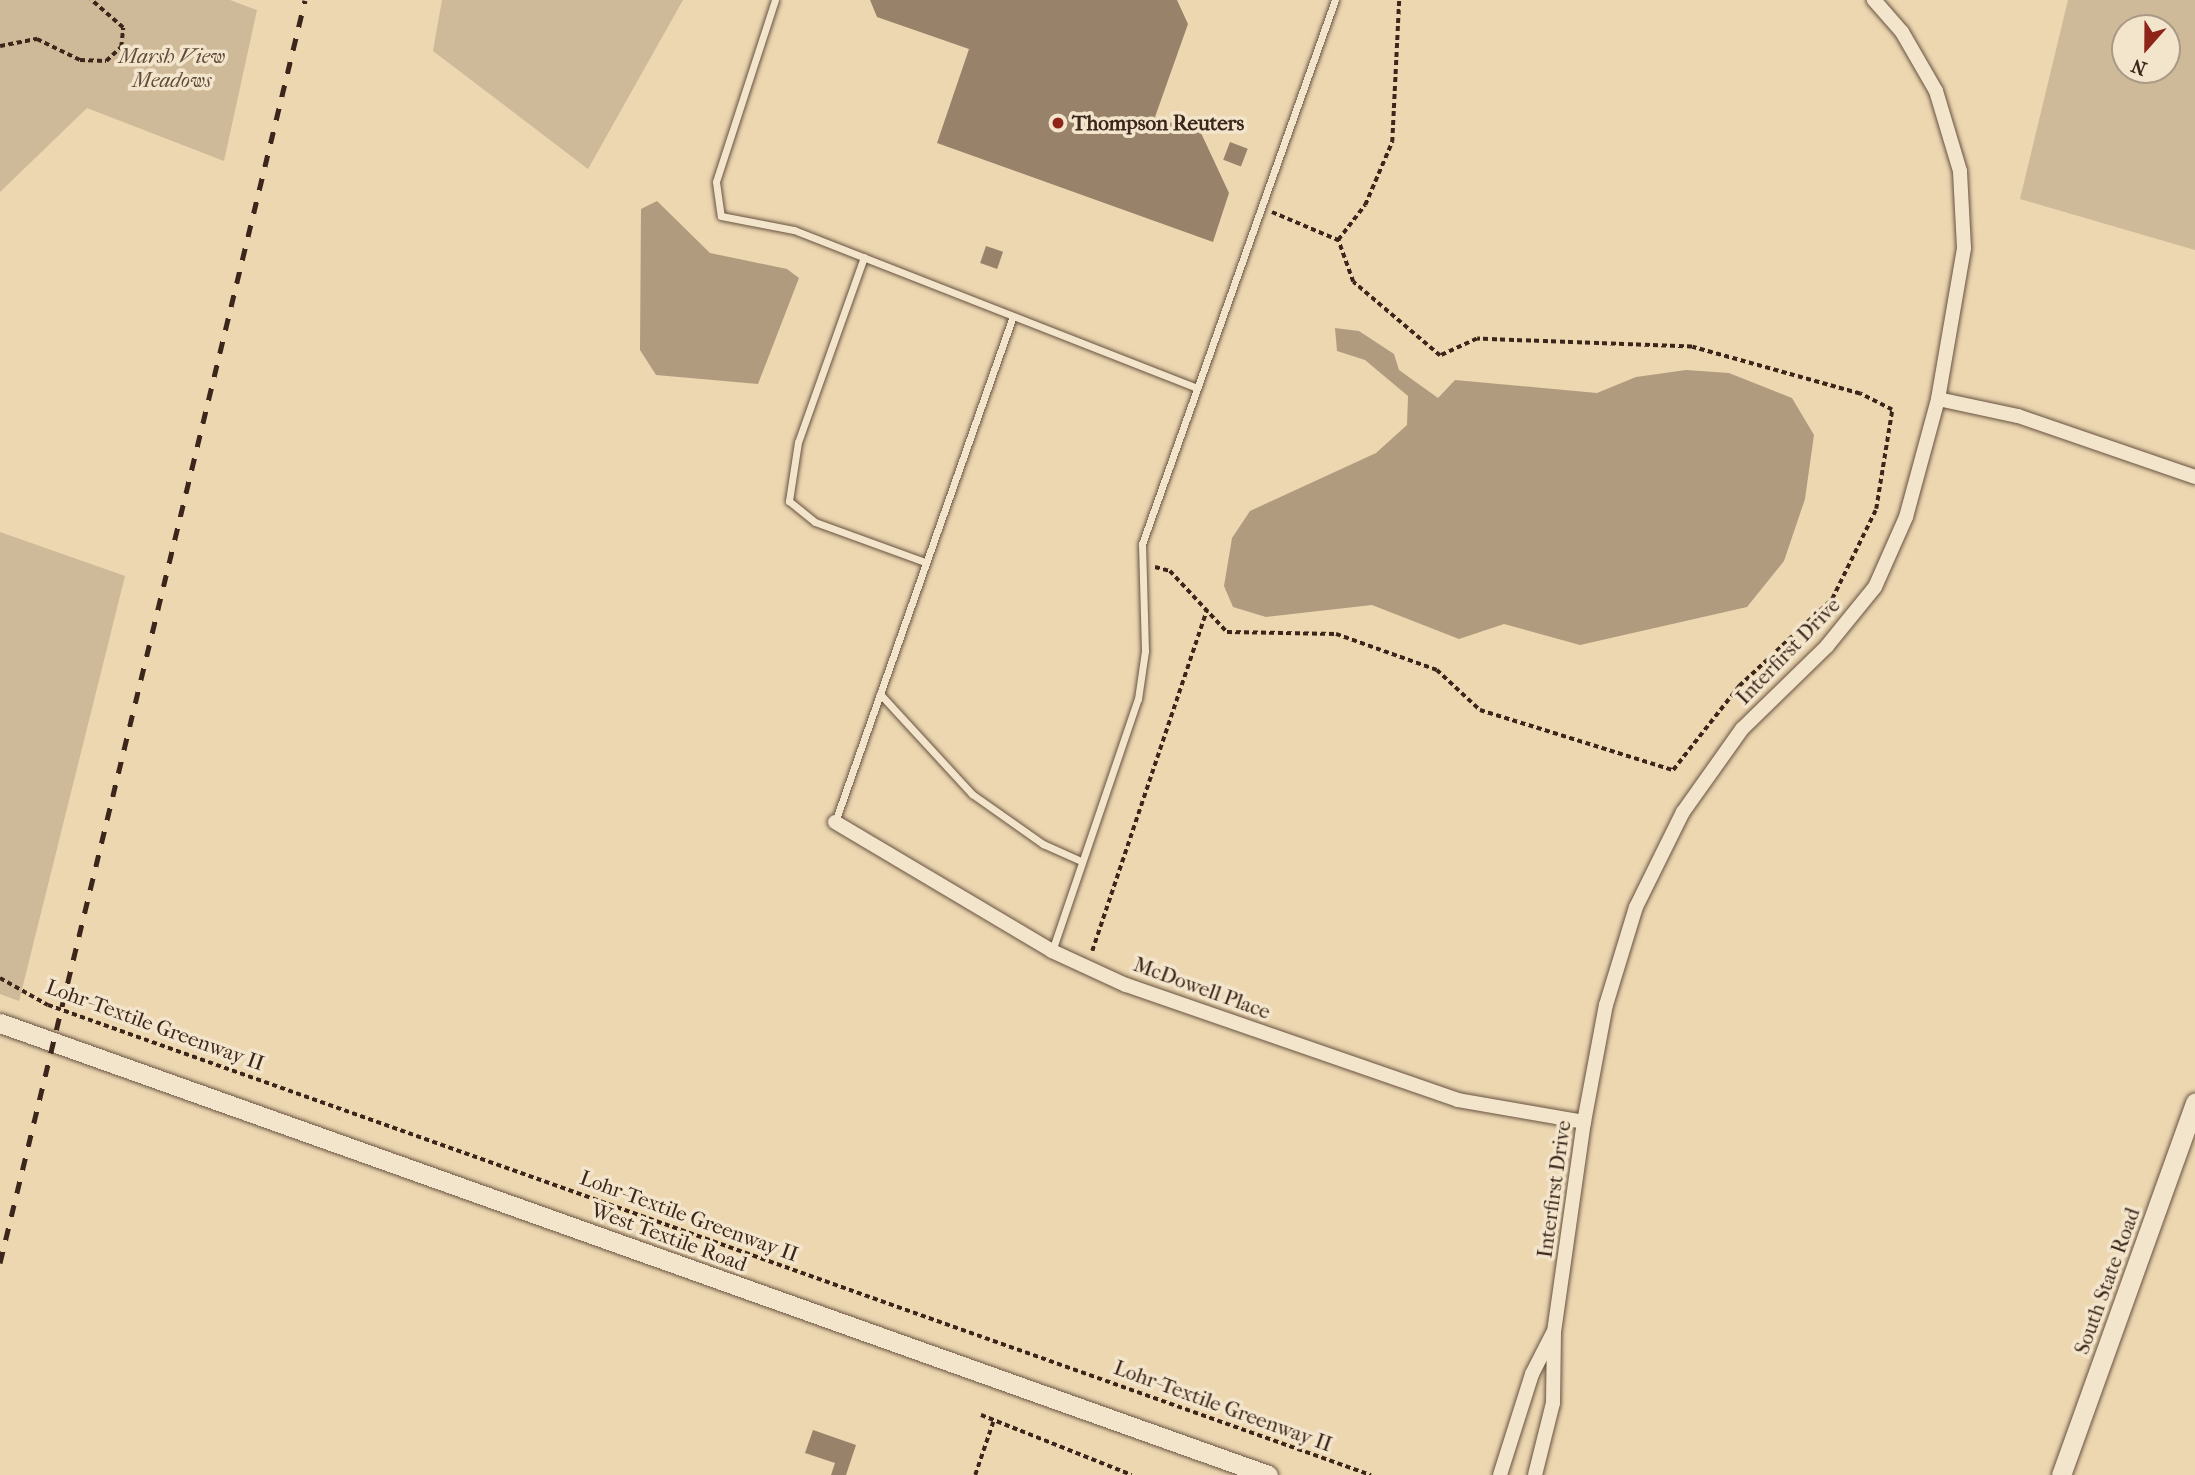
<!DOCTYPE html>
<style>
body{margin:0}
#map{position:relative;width:2195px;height:1475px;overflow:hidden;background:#ecd7b1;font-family:"IM FELL French Canon",serif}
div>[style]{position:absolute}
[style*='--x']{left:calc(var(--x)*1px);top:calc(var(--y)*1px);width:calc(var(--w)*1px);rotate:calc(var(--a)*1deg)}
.green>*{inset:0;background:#ceb998}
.water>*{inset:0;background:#b09b7e}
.building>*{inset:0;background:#988269;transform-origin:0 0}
.path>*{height:3.5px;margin-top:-1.75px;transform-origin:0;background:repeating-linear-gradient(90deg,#3c261b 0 5px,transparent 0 8.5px)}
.roads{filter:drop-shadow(0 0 2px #685240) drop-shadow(0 0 2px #685240)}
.service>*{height:7px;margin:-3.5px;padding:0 3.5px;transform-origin:3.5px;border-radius:3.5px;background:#f3e5cc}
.minor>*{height:14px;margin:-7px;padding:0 7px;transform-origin:7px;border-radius:7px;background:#f3e5cc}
.secondary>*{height:19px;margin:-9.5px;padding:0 9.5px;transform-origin:9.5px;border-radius:9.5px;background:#f3e5cc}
.rail>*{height:5px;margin-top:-2.5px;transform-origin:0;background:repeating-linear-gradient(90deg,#3c261b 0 12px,transparent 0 24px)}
.dots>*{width:19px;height:19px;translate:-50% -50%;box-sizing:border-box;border:4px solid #f3e5cc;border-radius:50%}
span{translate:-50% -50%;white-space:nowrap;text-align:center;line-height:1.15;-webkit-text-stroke:7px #f3e5cc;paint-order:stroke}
.park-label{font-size:21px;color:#604b3a;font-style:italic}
.poi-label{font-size:21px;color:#3c261b;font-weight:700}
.left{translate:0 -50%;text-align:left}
.street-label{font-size:21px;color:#3c261b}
.north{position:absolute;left:2111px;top:14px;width:70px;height:70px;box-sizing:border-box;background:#f3e5cc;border:2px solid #aa9985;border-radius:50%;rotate:201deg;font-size:19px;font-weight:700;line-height:28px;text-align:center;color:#3c261b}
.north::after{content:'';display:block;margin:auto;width:24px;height:32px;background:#8f2418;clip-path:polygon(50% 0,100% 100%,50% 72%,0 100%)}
</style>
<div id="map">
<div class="green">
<div style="clip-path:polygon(0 0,230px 0,257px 10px,224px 161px,87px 108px,0 192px)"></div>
<div style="clip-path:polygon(442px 0,683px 0,588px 169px,433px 51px)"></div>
<div style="clip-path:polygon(evenodd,2068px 0,2195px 0,2195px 250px,2020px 199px,2068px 0,2125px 28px,2167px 28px,2167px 70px,2125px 70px,2125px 28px)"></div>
<div style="clip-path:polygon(0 532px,125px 576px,19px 1001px,0 994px)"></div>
</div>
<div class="water">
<div style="clip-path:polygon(657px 201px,710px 253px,787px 269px,799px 278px,758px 384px,656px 375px,640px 350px,641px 209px)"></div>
<div style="clip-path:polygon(1335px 328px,1359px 331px,1394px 354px,1399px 370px,1438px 398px,1455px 380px,1597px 393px,1636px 377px,1686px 370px,1729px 373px,1792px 398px,1814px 435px,1805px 499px,1784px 561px,1747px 607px,1580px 645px,1504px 624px,1459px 639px,1372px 605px,1266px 617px,1233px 607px,1224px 586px,1232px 538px,1250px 511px,1376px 453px,1407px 425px,1408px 396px,1365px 360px,1337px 351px)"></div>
</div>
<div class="building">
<div style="clip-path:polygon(870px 0,1177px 0,1188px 24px,1155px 117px,1201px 133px,1229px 193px,1213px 242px,937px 143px,969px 49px,877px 17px)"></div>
<div style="left:1230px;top:142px;width:19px;height:19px;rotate:21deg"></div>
<div style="left:986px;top:246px;width:18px;height:18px;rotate:19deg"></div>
<div style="clip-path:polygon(813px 1430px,856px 1445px,846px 1475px,831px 1475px,835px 1463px,805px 1453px)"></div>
</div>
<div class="path">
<div style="--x:0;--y:46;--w:38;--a:-11"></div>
<div style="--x:37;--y:39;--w:48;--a:26"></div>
<div style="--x:80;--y:60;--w:26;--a:2"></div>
<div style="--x:106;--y:61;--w:21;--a:-43"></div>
<div style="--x:121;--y:47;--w:19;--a:-84"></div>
<div style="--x:123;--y:28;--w:43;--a:-138.8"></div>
<div style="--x:1272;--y:212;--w:72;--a:23"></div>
<div style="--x:1338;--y:240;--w:44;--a:-52.4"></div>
<div style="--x:1365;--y:205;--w:69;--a:-66.8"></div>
<div style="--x:1392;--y:142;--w:142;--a:-87.2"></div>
<div style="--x:1155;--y:567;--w:16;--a:15"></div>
<div style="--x:1170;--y:571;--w:83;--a:46.9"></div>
<div style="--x:1227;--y:632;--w:109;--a:1.1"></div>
<div style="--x:1336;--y:634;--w:107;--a:19.6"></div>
<div style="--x:1437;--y:670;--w:59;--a:42.9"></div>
<div style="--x:1480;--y:710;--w:202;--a:17.3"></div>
<div style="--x:1673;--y:770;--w:107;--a:-51.8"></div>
<div style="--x:1739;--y:686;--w:127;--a:-43.1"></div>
<div style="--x:1832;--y:599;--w:100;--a:-63.9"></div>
<div style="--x:1876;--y:509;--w:100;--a:-80.8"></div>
<div style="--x:1892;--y:410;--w:36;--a:-153"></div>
<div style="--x:1860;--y:394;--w:174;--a:-164.4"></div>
<div style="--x:1692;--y:347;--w:215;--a:-177.9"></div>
<div style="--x:1477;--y:339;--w:41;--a:155.3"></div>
<div style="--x:1440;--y:356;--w:114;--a:-139.6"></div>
<div style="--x:1353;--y:282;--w:45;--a:-109.7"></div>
<div style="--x:1092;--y:951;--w:360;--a:-71.4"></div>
<div style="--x:0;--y:978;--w:55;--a:29.4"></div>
<div style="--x:48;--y:1005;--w:1404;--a:19.56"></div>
<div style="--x:981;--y:1415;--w:162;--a:21.7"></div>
<div style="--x:975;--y:1475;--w:56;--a:-71.2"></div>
</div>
<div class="roads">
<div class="service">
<div style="--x:775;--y:0;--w:191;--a:108"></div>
<div style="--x:716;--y:182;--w:34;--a:82"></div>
<div style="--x:721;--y:216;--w:74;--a:10.9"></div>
<div style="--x:794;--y:230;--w:433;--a:21.4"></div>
<div style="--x:864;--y:257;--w:196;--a:109.6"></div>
<div style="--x:798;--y:442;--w:60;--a:98.7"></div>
<div style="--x:789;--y:501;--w:33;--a:39"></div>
<div style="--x:815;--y:522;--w:117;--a:20"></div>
<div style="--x:880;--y:694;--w:136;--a:47.4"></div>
<div style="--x:972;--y:794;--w:87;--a:35.2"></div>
<div style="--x:1043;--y:844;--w:42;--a:24.1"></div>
<div style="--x:835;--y:822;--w:536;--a:-70.62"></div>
<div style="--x:1052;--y:951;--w:266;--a:-71.2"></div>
<div style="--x:1138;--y:699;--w:49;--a:-81.7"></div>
<div style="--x:1145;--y:651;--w:107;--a:-91.6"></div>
<div style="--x:1142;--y:544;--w:577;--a:-70.47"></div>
</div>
<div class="minor">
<div style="--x:1938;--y:399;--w:82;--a:12"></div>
<div style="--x:2018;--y:416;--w:187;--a:19"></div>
<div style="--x:835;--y:822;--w:252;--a:30.7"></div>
<div style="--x:1052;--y:951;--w:81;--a:24.7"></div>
<div style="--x:1126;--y:985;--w:351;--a:19.1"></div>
<div style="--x:1458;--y:1100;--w:128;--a:9.9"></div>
<div style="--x:1500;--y:1475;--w:106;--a:-72.4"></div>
<div style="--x:1532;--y:1374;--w:46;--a:-62.9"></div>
<div style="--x:1535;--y:1475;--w:74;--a:-76"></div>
<div style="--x:1553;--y:1403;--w:71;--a:-89.2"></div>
<div style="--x:1554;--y:1332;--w:212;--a:-81.9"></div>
<div style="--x:1584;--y:1122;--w:119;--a:-79.4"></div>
<div style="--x:1606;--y:1005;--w:102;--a:-73"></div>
<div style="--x:1636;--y:907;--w:106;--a:-63.7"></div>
<div style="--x:1683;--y:812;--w:102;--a:-54.6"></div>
<div style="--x:1742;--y:729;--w:119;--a:-44.3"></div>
<div style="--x:1827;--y:646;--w:76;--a:-50.9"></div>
<div style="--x:1875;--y:587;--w:77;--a:-66.1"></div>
<div style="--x:1906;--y:517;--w:122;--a:-74.8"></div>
<div style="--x:1938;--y:399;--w:153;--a:-80.2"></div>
<div style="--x:1964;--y:248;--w:77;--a:-93"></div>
<div style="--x:1960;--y:171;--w:84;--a:-106.7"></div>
<div style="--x:1936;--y:91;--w:68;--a:-120"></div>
<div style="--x:1902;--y:32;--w:43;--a:-131.2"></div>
</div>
<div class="secondary">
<div style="--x:0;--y:1023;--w:1346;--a:19.62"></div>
<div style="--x:2061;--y:1475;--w:396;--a:-70.2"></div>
</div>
</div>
<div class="rail">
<div style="--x:0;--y:1263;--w:1299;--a:-76.42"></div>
</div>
<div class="dots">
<div style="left:1058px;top:123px;background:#8f2418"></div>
</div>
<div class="park-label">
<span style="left:172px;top:68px">Marsh View<br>Meadows</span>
</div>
<div class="poi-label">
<span class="left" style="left:1072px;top:123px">Thompson Reuters</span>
</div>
<div class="street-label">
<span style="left:1788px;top:651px;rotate:-46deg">Interfirst Drive</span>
<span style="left:1202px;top:988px;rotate:20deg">McDowell Place</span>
<span style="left:155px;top:1025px;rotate:20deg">Lohr-Textile Greenway II</span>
<span style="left:1554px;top:1189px;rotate:-82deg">Interfirst Drive</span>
<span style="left:689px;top:1216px;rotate:20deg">Lohr-Textile Greenway II</span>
<span style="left:669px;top:1237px;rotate:20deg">West Textile Road</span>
<span style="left:2107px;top:1281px;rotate:-70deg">South State Road</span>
<span style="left:1223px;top:1406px;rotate:20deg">Lohr-Textile Greenway II</span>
</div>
<div class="north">N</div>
</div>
